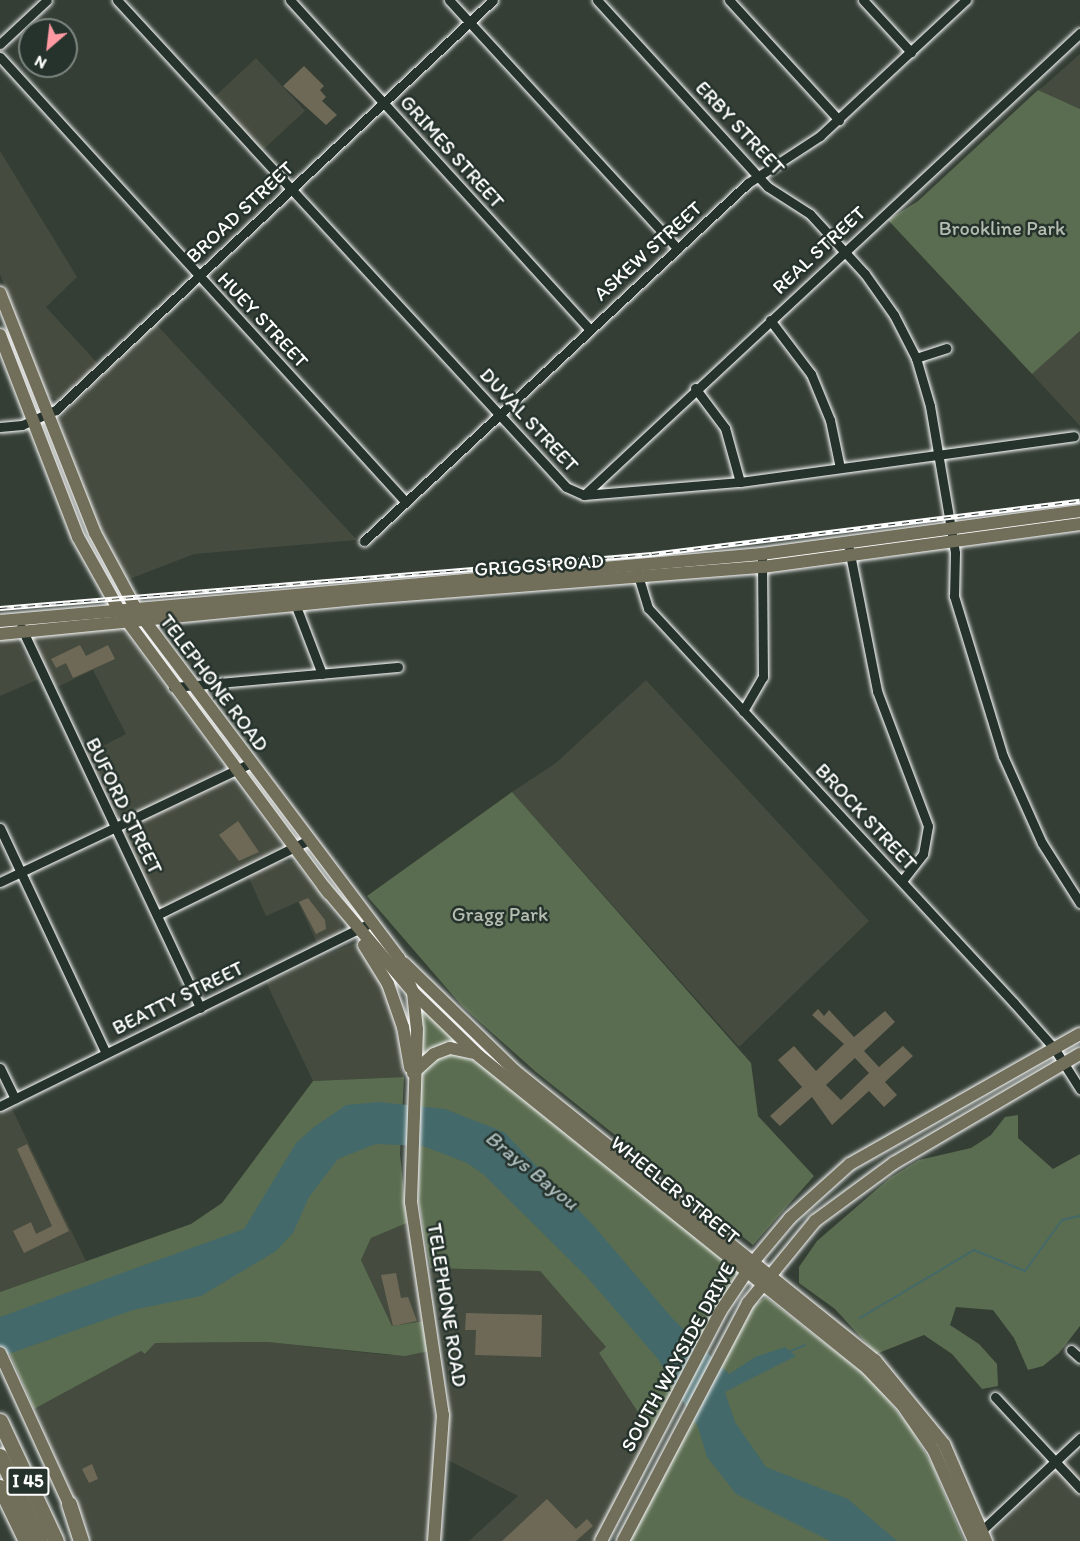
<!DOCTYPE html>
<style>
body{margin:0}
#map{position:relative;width:1080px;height:1541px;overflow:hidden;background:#343e35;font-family:Itim,sans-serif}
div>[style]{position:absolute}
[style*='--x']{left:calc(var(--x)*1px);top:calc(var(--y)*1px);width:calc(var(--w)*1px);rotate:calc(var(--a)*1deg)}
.built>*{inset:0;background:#454b3f;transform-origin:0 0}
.green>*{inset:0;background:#5b6d50}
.water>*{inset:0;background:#44696a}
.stream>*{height:2px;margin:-1px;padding:0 1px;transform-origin:1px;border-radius:1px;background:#44696a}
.building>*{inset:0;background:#6e6956}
.roads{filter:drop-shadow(0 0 2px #fff) drop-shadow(0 0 2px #fff)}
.minor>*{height:9px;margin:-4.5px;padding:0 4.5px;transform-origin:4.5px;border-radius:4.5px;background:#26332d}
.major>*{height:12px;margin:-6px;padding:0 6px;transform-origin:6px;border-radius:6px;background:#716e59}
.highway>*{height:15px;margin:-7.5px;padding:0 7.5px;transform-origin:7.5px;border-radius:7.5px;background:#716e59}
.rail>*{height:4.5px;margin-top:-2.25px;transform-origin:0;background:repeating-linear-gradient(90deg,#26332d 0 7px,#fff 0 14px);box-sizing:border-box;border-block:2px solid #fff}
span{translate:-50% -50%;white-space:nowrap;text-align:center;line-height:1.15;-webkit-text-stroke:5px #26332d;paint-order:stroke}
.shield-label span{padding:2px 4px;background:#26332d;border:2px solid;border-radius:4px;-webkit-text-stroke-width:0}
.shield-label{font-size:18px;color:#fff;font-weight:700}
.street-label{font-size:20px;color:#fff}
.park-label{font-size:20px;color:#b5bdb0}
.water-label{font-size:21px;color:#abbcbc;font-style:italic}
.north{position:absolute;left:18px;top:18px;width:60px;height:60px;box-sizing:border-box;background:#26332d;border:2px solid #7d8581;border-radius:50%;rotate:208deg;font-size:16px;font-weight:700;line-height:24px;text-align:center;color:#fff}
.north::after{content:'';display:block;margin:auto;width:21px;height:27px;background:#ff9aa2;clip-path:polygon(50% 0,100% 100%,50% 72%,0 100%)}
</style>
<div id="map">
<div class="built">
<div style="clip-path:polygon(1080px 54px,1080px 109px,1038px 90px,1044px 86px)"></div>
<div style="left:256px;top:58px;width:72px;height:60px;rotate:47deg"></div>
<div style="clip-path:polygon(0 151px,77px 277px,46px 307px,100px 366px,59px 400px,46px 395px,0 274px)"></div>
<div style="clip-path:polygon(156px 324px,357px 540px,194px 554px,127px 580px,92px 514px,58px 420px)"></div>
<div style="clip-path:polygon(1080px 331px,1080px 426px,1032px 374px)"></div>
<div style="clip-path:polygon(117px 628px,127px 634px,222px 765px,215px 774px,120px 821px,83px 756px,126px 734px,93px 670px,51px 690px,32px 640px,36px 635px)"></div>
<div style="clip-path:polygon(15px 638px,39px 679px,0 696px,0 639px)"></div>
<div style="clip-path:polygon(646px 680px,869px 921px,739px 1047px,512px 792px,556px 763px)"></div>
<div style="clip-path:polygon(232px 780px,280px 841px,279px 849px,158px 909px,122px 828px,212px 785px)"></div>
<div style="clip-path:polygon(295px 861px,342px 924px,340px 934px,319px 947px,298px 902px,266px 916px,248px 876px,273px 864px)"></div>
<div style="clip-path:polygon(355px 943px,391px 1001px,404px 1077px,313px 1081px,266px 982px)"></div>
<div style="clip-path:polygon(10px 1105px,86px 1261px,0 1292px,0 1109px)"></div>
<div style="clip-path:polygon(407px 1223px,424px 1321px,392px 1326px,361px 1260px,371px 1238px)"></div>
<div style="clip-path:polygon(430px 1268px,540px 1271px,606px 1347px,599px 1353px,651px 1432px,595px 1541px,469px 1541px,518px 1496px,448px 1460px,448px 1372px)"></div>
<div style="clip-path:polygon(267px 1342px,388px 1355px,429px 1351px,436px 1435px,427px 1541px,94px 1541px,34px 1409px,141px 1351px,146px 1354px,154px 1343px)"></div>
<div style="clip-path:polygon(1067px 1461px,1080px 1475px,1080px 1541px,994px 1541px,992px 1532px)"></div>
</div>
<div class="green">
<div style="clip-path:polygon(1038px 90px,1080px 109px,1080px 331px,1032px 374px,888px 220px,918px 201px)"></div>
<div style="clip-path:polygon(512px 792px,751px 1063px,758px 1116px,814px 1176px,753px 1245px,536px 1072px,463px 1007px,367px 896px)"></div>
<div style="clip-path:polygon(423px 1010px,455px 1041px,423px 1057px,420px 1011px)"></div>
<div style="clip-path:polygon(452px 1052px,481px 1064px,738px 1272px,651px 1432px,599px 1353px,606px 1347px,540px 1271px,430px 1268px,418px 1198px,419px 1080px,429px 1062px)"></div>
<div style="clip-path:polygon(404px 1077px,400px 1154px,407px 1223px,371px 1238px,361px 1260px,392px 1326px,424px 1321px,429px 1351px,405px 1356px,267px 1342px,155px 1343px,145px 1354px,141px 1351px,34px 1409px,0 1332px,0 1292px,191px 1224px,222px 1203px,313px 1081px)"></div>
<div style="clip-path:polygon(1018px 1115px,1018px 1138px,1053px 1169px,1080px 1154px,1080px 1326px,1059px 1353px,1043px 1366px,1028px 1370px,1014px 1338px,993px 1310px,956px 1307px,950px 1325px,979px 1344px,997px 1364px,998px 1386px,982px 1389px,952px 1354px,924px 1335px,876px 1354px,835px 1309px,799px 1283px,799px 1267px,817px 1241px,890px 1178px,919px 1160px,971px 1148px,991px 1135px,1005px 1117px)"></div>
<div style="clip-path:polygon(766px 1297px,873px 1381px,909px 1426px,932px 1464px,964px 1541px,628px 1541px,751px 1307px)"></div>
</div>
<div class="water">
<div style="clip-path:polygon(379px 1102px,445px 1109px,504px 1132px,594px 1226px,673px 1319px,729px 1374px,755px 1357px,785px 1347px,796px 1356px,725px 1392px,735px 1422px,766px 1467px,848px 1499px,897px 1541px,830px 1541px,736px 1494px,707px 1457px,698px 1427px,658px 1359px,587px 1277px,484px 1175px,467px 1163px,423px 1146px,376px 1144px,338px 1159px,309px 1197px,293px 1233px,276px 1251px,201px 1296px,133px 1310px,0 1357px,0 1317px,244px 1229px,296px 1143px,314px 1127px,346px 1105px)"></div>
</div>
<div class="stream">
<div style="--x:860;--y:1318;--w:133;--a:-30.8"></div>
<div style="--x:974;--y:1250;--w:55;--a:22.4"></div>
<div style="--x:1025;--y:1271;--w:63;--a:-54"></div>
<div style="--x:1062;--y:1220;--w:18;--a:-13"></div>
<div style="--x:788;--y:1352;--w:18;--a:-22"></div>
</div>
<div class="building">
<div style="clip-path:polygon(304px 66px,324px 86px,320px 90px,326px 97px,322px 101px,337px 115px,326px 125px,283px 86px)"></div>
<div style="clip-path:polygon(80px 645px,86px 656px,108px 645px,115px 659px,73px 678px,66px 663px,56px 668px,51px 659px)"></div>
<div style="clip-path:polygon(238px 821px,259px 852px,239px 861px,219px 835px)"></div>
<div style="clip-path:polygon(308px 898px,325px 920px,326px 929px,316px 934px,299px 902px)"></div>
<div style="clip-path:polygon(evenodd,818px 1009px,824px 1016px,829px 1010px,854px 1037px,885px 1011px,895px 1022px,864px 1051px,879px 1067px,903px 1046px,913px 1056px,885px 1082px,897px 1095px,884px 1107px,869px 1091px,832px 1125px,812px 1097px,780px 1126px,770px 1116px,802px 1087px,778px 1060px,794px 1046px,816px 1071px,844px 1044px,812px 1015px,818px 1009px,855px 1058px,869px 1073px,841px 1100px,826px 1085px,855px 1058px)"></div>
<div style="clip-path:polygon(27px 1144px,69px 1231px,24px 1253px,13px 1231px,31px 1222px,36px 1234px,52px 1226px,17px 1149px)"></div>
<div style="clip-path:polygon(396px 1273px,401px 1298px,408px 1297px,417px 1321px,393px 1326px,381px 1275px)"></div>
<div style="clip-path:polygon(466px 1313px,542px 1315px,541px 1357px,475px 1355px,476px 1330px,465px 1330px)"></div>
<div style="clip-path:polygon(92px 1464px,98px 1479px,89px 1483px,82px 1469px)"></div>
<div style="clip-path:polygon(547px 1499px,576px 1529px,587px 1519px,593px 1526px,576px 1541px,502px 1541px)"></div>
</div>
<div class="roads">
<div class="minor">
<div style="--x:117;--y:0;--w:662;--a:47.32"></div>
<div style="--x:566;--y:487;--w:20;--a:24"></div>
<div style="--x:584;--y:495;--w:157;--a:-4.8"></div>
<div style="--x:740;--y:482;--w:337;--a:-7.8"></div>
<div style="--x:290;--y:0;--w:445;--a:47.7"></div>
<div style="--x:449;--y:0;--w:338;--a:47.4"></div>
<div style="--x:597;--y:0;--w:253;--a:47.6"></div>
<div style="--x:768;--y:187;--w:50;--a:32.7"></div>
<div style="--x:810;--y:214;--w:81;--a:47.5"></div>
<div style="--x:865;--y:274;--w:50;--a:54.7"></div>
<div style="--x:894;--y:315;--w:48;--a:62.9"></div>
<div style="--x:916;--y:358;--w:50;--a:73.7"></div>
<div style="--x:930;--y:406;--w:149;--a:80.3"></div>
<div style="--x:955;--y:553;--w:43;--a:91.3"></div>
<div style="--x:954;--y:596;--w:167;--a:73"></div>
<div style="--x:1003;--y:756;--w:95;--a:65.9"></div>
<div style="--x:1042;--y:843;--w:71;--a:57.7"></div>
<div style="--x:729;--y:0;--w:163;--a:47.5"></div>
<div style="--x:863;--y:0;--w:71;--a:47.3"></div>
<div style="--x:0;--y:44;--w:64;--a:-43.1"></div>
<div style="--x:0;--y:57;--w:600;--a:47.64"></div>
<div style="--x:770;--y:320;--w:68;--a:52.8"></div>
<div style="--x:811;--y:374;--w:50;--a:67.6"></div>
<div style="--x:830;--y:420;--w:49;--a:78.2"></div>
<div style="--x:916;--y:358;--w:32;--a:-18"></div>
<div style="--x:695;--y:388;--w:50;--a:53.1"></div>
<div style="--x:725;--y:428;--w:56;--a:74.5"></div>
<div style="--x:0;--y:427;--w:22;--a:-5"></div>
<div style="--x:22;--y:425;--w:37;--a:-24"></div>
<div style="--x:56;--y:410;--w:599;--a:-43.17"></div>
<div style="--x:584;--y:495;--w:678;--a:-42.97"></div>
<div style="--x:364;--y:541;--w:525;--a:-42.99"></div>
<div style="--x:748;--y:183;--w:86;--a:-33.1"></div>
<div style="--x:820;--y:136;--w:200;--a:-43"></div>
<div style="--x:849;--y:549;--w:145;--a:78.8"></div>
<div style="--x:877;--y:691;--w:144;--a:69.3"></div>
<div style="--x:928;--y:826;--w:28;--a:100"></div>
<div style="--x:923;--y:854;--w:34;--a:128"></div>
<div style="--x:637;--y:572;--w:38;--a:73"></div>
<div style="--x:648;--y:608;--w:538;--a:47.18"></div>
<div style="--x:1014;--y:1003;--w:60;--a:48.4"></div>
<div style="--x:1054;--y:1048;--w:49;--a:57.6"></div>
<div style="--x:294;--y:601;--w:78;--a:69"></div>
<div style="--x:21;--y:627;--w:421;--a:64.8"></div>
<div style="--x:173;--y:687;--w:226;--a:-5.1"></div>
<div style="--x:743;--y:711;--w:39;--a:-60"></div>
<div style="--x:763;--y:677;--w:123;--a:-90.5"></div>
<div style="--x:0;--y:828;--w:249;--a:64.8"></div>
<div style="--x:0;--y:882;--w:276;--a:-25.4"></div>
<div style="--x:157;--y:915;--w:169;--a:-26.3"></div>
<div style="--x:0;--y:1068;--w:34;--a:64"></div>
<div style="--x:0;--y:1106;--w:415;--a:-26.3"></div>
<div style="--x:1071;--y:1350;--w:12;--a:42"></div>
<div style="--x:995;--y:1397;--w:125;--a:47"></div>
<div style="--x:979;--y:1533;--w:139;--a:-43.2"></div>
</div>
<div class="major">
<div style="--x:0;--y:293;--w:258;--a:68.4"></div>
<div style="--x:95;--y:533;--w:86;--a:61.7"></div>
<div style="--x:136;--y:609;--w:437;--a:53"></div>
<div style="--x:399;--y:958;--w:37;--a:68"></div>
<div style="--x:413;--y:992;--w:37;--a:84"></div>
<div style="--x:417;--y:1029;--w:173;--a:92"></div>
<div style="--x:411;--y:1202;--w:215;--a:81.5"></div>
<div style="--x:443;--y:1415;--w:126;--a:94.1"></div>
<div style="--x:0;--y:335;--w:217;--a:68.9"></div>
<div style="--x:78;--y:537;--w:84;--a:60.7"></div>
<div style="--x:119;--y:610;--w:353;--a:53.5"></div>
<div style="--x:0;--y:621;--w:765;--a:-5.02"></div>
<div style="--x:762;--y:554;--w:321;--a:-7.7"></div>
<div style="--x:0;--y:634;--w:368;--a:-5.6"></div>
<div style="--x:366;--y:598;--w:398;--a:-4.5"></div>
<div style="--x:763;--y:567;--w:320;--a:-7.7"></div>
<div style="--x:324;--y:887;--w:138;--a:49.7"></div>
<div style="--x:413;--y:992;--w:92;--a:44.1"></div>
<div style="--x:479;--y:1056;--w:498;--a:38.8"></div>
<div style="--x:867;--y:1368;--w:52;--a:46.5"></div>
<div style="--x:903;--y:1406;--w:55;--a:55.4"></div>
<div style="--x:934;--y:1451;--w:98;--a:66"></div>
<div style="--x:364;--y:945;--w:46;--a:58.4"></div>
<div style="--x:388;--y:984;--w:46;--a:70.8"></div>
<div style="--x:403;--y:1027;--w:41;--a:80.1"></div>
<div style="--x:404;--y:963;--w:155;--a:44.2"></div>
<div style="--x:515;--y:1071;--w:462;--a:38.8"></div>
<div style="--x:875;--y:1360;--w:109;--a:50.6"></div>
<div style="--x:944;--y:1444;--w:106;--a:66.6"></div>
<div style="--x:413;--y:1073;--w:28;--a:-42"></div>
<div style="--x:434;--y:1054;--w:17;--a:-21"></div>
<div style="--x:450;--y:1048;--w:24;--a:12"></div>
<div style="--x:0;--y:1353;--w:173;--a:65.4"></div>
<div style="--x:601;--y:1541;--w:258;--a:-62.5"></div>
<div style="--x:720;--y:1312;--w:61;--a:-56.3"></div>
<div style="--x:754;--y:1261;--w:56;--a:-50.1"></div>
<div style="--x:790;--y:1218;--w:81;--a:-42"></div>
<div style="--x:850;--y:1164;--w:264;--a:-29.5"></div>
<div style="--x:623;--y:1541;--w:269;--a:-62.3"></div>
<div style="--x:748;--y:1303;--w:106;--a:-50.7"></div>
<div style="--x:815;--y:1221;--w:98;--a:-36.3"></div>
<div style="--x:894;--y:1163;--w:216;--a:-30.4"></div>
</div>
<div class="highway">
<div style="--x:0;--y:1421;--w:132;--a:65"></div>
<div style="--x:0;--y:1456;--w:94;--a:64.8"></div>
<div style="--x:0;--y:1487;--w:60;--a:64.3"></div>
<div style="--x:69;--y:1504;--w:39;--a:72"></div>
</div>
</div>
<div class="rail">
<div style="--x:0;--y:608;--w:654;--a:-4.73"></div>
<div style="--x:652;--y:554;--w:431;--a:-7.1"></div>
</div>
<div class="shield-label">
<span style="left:28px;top:1481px">I 45</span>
</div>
<div class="street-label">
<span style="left:740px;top:128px;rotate:47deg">ERBY STREET</span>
<span style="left:452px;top:152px;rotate:48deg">GRIMES STREET</span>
<span style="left:240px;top:212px;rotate:-43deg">BROAD STREET</span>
<span style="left:819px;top:250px;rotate:-43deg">REAL STREET</span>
<span style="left:648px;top:251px;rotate:-42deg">ASKEW STREET</span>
<span style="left:263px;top:320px;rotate:47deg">HUEY STREET</span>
<span style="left:529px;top:420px;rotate:47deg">DUVAL STREET</span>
<span style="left:539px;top:565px;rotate:-4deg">GRIGGS ROAD</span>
<span style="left:214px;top:683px;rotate:53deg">TELEPHONE ROAD</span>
<span style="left:124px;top:806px;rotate:64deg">BUFORD STREET</span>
<span style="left:866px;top:817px;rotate:47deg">BROCK STREET</span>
<span style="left:178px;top:998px;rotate:-26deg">BEATTY STREET</span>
<span style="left:675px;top:1190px;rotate:39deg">WHEELER STREET</span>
<span style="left:447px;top:1305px;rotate:81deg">TELEPHONE ROAD</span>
<span style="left:678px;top:1357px;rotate:-61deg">SOUTH WAYSIDE DRIVE</span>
</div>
<div class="park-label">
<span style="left:1002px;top:228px">Brookline Park</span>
<span style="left:500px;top:914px">Gragg Park</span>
</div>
<div class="water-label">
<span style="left:532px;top:1170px;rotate:39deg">Brays Bayou</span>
</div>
<div class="north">N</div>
</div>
